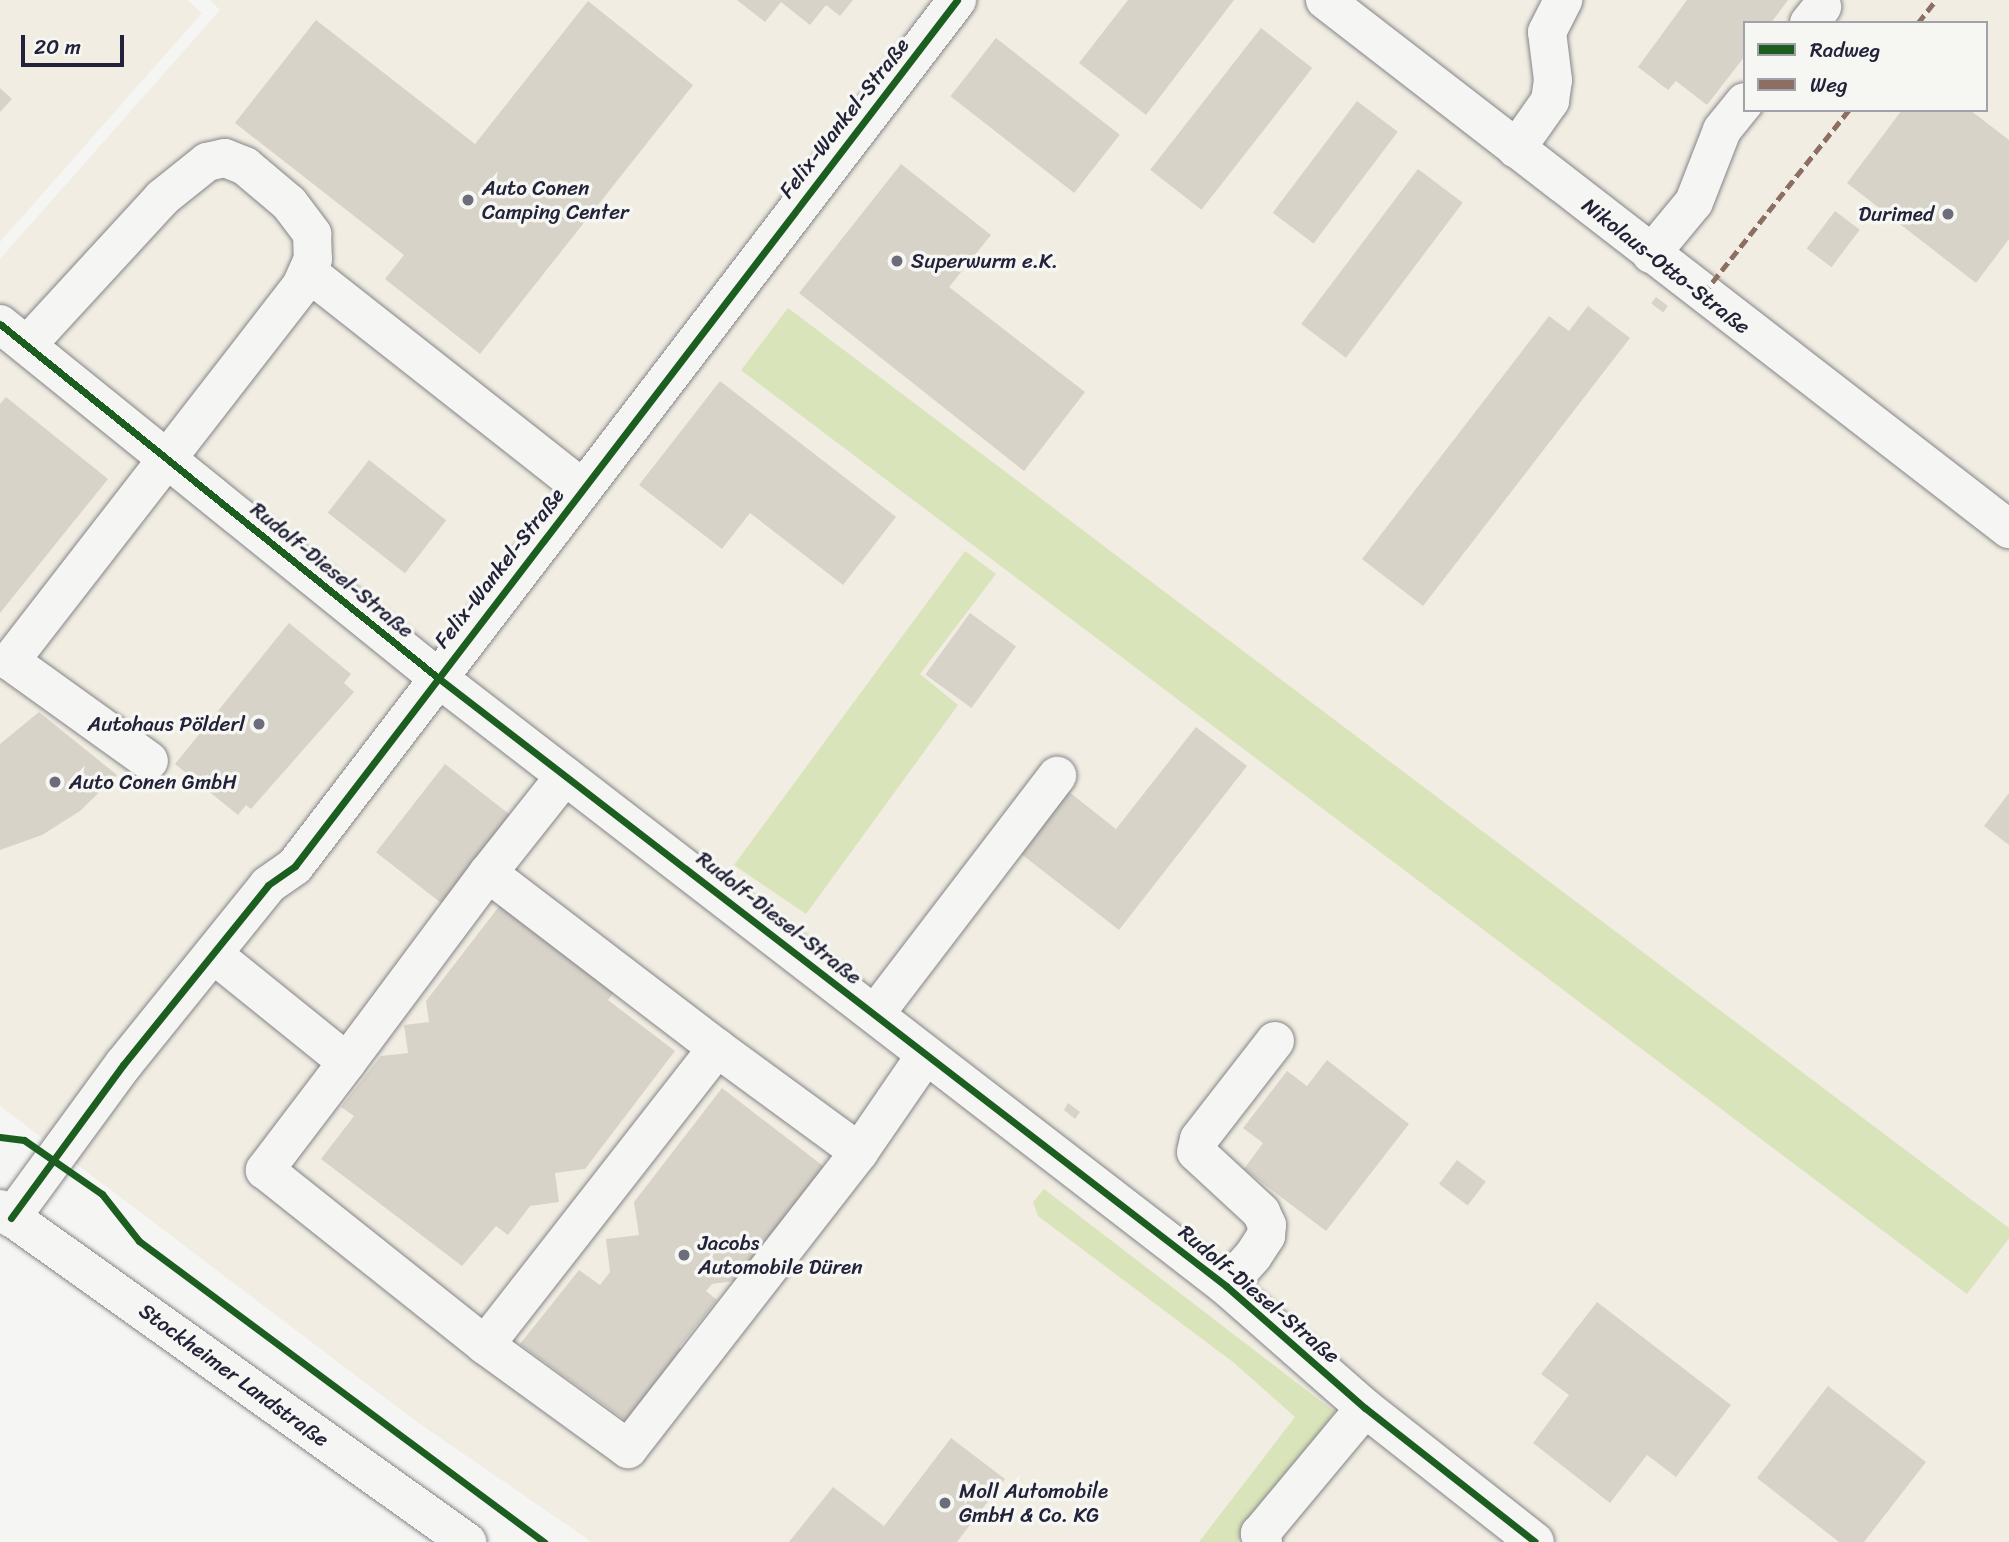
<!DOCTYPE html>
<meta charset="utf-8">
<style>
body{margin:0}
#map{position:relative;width:2009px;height:1542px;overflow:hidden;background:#f5f5f3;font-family:Sriracha,sans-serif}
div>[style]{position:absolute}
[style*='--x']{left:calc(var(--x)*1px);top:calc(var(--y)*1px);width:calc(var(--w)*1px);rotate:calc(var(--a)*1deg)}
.built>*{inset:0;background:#f1ede2}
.green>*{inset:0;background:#d9e4ba;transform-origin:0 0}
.building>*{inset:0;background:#d8d3c9;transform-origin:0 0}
.roads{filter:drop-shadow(0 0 2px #858589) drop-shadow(0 0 2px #858589)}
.minor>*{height:38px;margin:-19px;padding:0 19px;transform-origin:19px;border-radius:19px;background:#f5f5f3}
.quiet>*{height:5px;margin-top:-2.5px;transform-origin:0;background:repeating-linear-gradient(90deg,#8d6e63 0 10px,transparent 0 15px)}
.cycleway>*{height:7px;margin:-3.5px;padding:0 3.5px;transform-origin:3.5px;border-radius:3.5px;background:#1b5e20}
.dots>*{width:19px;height:19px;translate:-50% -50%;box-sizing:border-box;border:4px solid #f6f6f2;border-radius:50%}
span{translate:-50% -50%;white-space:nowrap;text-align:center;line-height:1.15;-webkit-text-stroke:7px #f6f6f2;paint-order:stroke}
.street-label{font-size:21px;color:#22223b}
.poi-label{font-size:21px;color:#22223b}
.left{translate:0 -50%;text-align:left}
.right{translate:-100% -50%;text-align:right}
.legend{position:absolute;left:1743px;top:21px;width:245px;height:91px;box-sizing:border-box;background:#f6f6f2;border:2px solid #a1a1a9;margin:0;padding:9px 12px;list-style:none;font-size:21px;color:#22223b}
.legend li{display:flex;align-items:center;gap:14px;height:35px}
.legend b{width:35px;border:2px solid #a1a1a9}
.scale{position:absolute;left:21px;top:35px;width:103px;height:32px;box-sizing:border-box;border:4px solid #22223b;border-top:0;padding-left:9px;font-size:21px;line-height:24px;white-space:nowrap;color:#22223b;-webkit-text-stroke:5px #f6f6f2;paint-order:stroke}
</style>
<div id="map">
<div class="built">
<div style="clip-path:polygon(0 0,187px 0,202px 13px,0 242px)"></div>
<div style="clip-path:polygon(evenodd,210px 0,2009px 0,2009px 1542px,592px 1542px,417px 1422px,0 1106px,0 259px,220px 10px,210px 0,1745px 23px,1986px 23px,1986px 110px,1745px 110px,1745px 23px)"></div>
</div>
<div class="green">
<div style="left:788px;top:308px;width:1535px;height:78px;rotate:37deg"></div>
<div style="clip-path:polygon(965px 551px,996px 574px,920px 674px,958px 705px,806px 914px,734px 865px)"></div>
<div style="clip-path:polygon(1044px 1189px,1335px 1412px,1237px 1542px,1199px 1542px,1295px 1417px,1233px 1362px,1038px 1216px,1033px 1202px)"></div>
</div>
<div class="building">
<div style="clip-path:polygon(737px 0,853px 0,840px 16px,826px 5px,810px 25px,781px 2px,765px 22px)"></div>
<div style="clip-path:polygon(1128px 0,1234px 0,1146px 115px,1079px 63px)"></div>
<div style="clip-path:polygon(1687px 0,1788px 0,1771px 23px,1745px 23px,1745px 56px,1707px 105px,1676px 81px,1668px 90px,1638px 67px)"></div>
<div style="clip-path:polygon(588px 1px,693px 85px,480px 354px,385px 279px,404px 255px,235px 123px,316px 20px,475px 144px)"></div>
<div style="left:1261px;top:28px;width:65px;height:180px;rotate:38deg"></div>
<div style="left:996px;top:38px;width:157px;height:74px;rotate:38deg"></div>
<div style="clip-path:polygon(0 88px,12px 99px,0 112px)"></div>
<div style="left:1357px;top:101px;width:51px;height:140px;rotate:37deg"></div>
<div style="clip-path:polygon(1902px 110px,1970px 110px,2009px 140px,2009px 239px,1976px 283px,1847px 183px)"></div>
<div style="clip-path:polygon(901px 164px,991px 235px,949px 287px,1085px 392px,1024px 471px,799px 293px)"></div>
<div style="left:1418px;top:169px;width:56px;height:194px;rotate:37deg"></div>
<div style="left:1835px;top:211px;width:31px;height:47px;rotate:37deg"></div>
<div style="left:1656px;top:297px;width:15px;height:8px;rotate:37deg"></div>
<div style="clip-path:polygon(1588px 306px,1630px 338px,1423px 606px,1362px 559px,1549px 316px,1569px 331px)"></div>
<div style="clip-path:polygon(720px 381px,896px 517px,843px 585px,750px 513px,722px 549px,639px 485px)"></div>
<div style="clip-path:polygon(6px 397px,108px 479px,0 613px,0 404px)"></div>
<div style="left:369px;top:460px;width:98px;height:67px;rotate:38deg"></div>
<div style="left:970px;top:613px;width:57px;height:76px;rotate:36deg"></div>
<div style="clip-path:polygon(289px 623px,351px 674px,344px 683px,354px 692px,251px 809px,246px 805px,238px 815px,175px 764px)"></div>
<div style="clip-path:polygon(39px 712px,117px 775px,80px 811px,42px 835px,0 850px,0 744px)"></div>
<div style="clip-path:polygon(1196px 727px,1247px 766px,1119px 930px,1016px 850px,1064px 788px,1116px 829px)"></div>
<div style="left:445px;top:764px;width:83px;height:112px;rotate:38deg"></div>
<div style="clip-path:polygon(2009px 793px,2009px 845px,1984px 826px)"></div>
<div style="clip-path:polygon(504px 900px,618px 987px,608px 1000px,675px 1051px,585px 1169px,555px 1173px,559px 1202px,530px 1206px,508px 1235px,496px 1226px,462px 1266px,321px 1159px,354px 1116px,341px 1107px,381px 1056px,408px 1053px,404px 1025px,429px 1022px,426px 1001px)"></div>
<div style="clip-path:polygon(1327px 1060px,1409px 1124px,1326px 1231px,1244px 1169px,1263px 1143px,1243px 1128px,1287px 1071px,1307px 1086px)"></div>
<div style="clip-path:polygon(722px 1088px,827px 1169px,741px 1280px,712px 1284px,706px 1291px,717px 1300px,679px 1347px,687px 1354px,632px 1425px,520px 1344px,579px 1270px,600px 1285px,610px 1272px,606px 1239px,639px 1235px,634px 1202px)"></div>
<div style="clip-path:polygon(1068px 1103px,1080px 1112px,1075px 1119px,1064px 1110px)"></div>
<div style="left:1457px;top:1160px;width:36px;height:30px;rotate:37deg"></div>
<div style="clip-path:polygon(1597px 1302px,1731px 1405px,1676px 1477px,1647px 1455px,1610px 1503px,1533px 1443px,1569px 1395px,1541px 1374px)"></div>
<div style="clip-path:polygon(1828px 1386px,1926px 1462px,1864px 1542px,1839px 1542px,1757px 1478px)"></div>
<div style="clip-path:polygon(951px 1438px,1005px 1479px,957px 1542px,789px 1542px,833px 1487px,884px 1526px)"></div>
</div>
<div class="roads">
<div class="minor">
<div style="--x:1325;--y:0;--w:865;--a:37.72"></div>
<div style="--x:1809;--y:23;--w:21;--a:-51"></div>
<div style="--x:1516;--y:149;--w:59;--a:-54.7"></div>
<div style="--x:1550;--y:101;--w:21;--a:-82"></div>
<div style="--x:1553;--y:80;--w:48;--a:-97.1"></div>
<div style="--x:1547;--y:32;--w:36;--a:-63"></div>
<div style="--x:1651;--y:254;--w:67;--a:-50.4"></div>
<div style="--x:1694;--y:202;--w:77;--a:-68.7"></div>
<div style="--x:1722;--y:130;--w:36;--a:-51"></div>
<div style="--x:309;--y:273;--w:347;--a:38.2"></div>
<div style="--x:0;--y:324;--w:562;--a:38.93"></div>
<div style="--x:437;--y:677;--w:997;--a:37.66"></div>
<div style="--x:1226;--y:1286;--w:185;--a:41.3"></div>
<div style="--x:1365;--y:1408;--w:216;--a:38.2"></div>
<div style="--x:27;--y:345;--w:200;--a:-47.4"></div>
<div style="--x:162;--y:198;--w:58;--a:-38.7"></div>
<div style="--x:207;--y:162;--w:18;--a:-13"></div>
<div style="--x:225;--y:158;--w:22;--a:22"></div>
<div style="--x:245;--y:166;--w:57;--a:40.1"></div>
<div style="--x:289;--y:203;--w:39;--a:53"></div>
<div style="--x:312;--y:234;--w:25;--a:88"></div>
<div style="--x:313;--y:259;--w:30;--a:114"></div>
<div style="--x:301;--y:286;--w:475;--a:127.8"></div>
<div style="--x:10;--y:661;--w:171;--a:35.7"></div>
<div style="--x:488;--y:873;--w:124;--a:-51.6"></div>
<div style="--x:213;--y:954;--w:172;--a:38.9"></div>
<div style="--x:347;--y:1062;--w:136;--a:127.2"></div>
<div style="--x:265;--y:1170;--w:281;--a:38.5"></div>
<div style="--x:485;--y:1345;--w:177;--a:36"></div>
<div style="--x:628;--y:1449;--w:376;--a:-52.1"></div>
<div style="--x:859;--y:1152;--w:116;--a:-55.5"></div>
<div style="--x:875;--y:1014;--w:300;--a:-52.6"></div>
<div style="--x:347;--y:1062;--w:236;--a:-53.3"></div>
<div style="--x:488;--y:873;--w:288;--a:37.4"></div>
<div style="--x:0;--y:1209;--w:574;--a:35.49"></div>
<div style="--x:11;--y:1218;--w:190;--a:-53.8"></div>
<div style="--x:123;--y:1065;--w:231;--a:-51.1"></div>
<div style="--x:268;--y:885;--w:33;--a:-35"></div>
<div style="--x:295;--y:866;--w:1090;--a:-52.6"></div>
<div style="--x:1226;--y:1286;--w:40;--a:-48"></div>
<div style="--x:1253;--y:1256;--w:24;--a:-57"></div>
<div style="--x:1266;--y:1236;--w:11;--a:-85"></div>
<div style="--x:1267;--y:1225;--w:14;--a:-115"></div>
<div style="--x:1261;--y:1212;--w:88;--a:-137.3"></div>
<div style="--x:1196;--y:1152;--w:13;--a:-77"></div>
<div style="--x:1199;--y:1139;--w:124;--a:-52.2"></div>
<div style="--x:485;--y:1345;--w:377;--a:-52"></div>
<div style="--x:717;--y:1048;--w:176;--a:36.2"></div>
<div style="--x:1263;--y:1542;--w:9;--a:-111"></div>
<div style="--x:1260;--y:1534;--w:164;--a:-50.2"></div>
</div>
</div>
<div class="quiet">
<div style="--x:1918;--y:23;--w:29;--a:-52"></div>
<div style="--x:1703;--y:294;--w:235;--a:-51.6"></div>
</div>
<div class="cycleway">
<div style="--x:0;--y:324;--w:562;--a:38.93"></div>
<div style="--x:437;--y:677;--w:997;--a:37.66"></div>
<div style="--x:1226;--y:1286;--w:185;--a:41.3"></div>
<div style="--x:1365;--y:1408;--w:216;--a:38.2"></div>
<div style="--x:0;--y:1137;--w:24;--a:7"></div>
<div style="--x:24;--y:1140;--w:95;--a:34.7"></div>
<div style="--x:102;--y:1194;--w:60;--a:51.8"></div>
<div style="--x:139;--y:1241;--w:505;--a:36.62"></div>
<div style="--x:11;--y:1218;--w:190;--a:-53.8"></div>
<div style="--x:123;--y:1065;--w:231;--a:-51.1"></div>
<div style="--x:268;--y:885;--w:33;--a:-35"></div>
<div style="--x:295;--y:866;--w:1090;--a:-52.6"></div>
</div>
<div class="dots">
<div style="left:468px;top:200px;background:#6c6c7b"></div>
<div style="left:1948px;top:214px;background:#6c6c7b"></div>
<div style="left:897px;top:261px;background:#6c6c7b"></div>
<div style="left:259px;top:724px;background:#6c6c7b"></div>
<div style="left:55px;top:782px;background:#6c6c7b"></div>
<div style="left:684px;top:1255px;background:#6c6c7b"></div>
<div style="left:945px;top:1503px;background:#6c6c7b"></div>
</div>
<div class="street-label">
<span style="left:844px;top:118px;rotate:-52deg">Felix-Wankel-Straße</span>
<span style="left:1666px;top:266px;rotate:38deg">Nikolaus-Otto-Straße</span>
<span style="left:499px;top:568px;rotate:-52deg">Felix-Wankel-Straße</span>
<span style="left:332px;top:570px;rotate:39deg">Rudolf-Diesel-Straße</span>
<span style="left:779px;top:918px;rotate:38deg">Rudolf-Diesel-Straße</span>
<span style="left:1259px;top:1294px;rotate:40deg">Rudolf-Diesel-Straße</span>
<span style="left:234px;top:1375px;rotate:36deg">Stockheimer Landstraße</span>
</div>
<div class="poi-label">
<span class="left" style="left:482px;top:200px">Auto Conen<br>Camping Center</span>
<span class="right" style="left:1934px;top:214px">Durimed</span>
<span class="left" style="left:911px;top:261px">Superwurm e.K.</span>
<span class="right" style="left:245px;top:724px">Autohaus Pölderl</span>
<span class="left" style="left:69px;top:782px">Auto Conen GmbH</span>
<span class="left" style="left:698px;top:1255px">Jacobs<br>Automobile Düren</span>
<span class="left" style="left:959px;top:1503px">Moll Automobile<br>GmbH &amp; Co. KG</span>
</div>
<ul class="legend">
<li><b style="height:9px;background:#1b5e20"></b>Radweg</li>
<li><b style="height:9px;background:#8d6e63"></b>Weg</li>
</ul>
<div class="scale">20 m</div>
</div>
